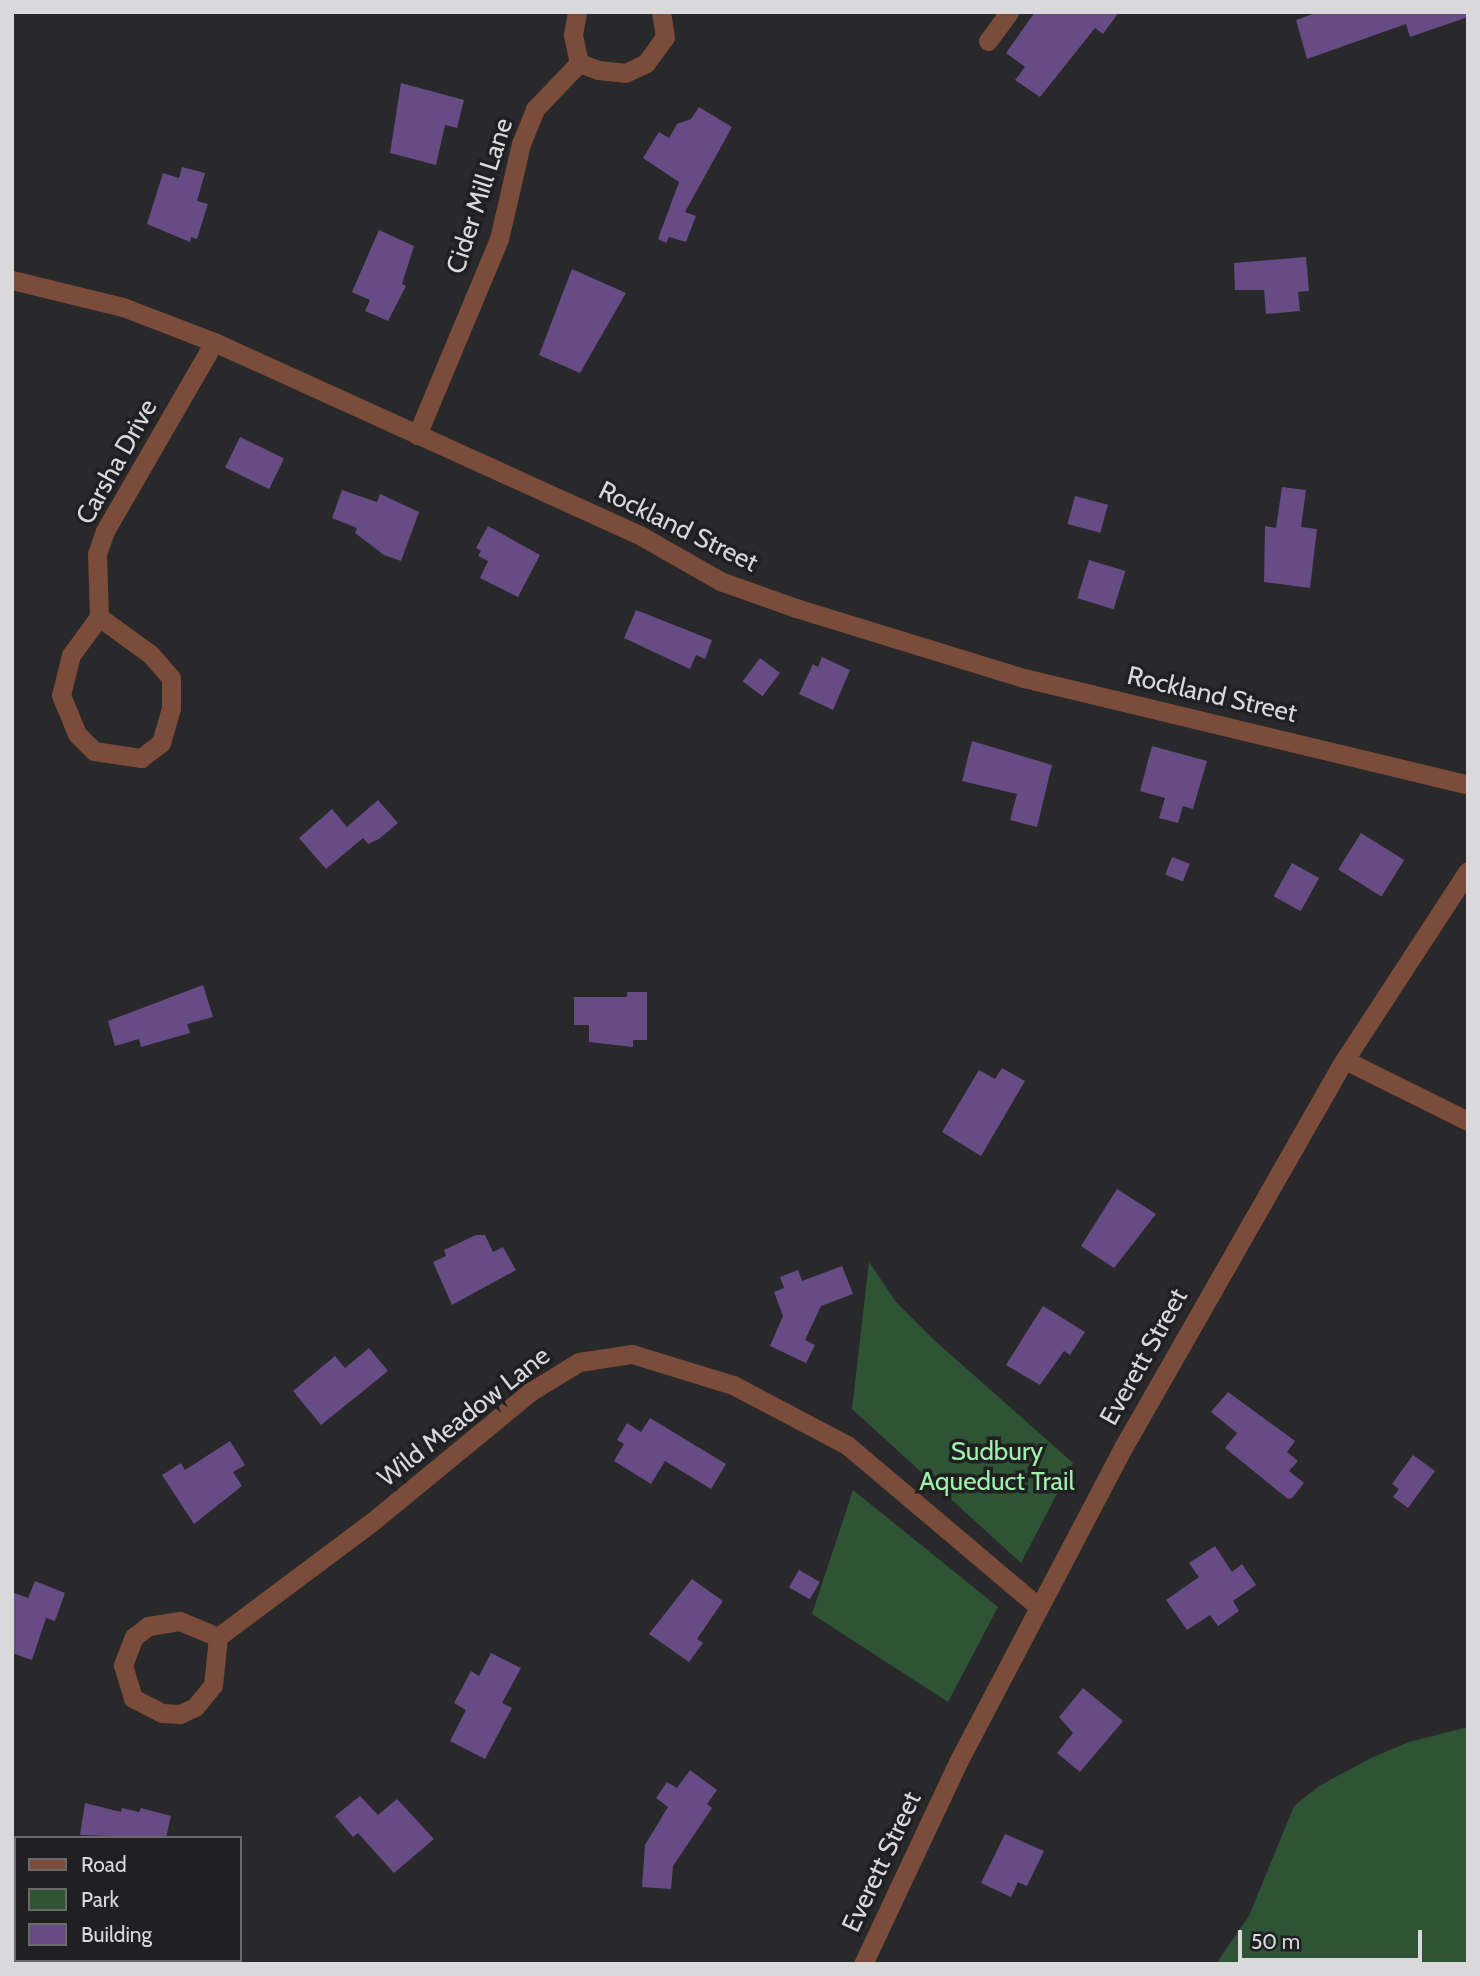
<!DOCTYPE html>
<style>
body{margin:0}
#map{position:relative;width:1480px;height:1976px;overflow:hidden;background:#29292c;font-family:Cabin,sans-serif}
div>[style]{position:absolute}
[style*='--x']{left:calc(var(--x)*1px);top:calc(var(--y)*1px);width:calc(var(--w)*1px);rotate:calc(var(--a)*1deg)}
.green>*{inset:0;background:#2e5435}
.building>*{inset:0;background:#664b84;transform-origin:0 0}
.minor>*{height:19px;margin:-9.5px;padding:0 9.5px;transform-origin:9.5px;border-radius:9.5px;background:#7a4c39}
.tertiary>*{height:19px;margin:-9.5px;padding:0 9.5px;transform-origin:9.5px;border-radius:9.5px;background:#7a4c39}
span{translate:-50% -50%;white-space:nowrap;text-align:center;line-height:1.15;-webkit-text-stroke:7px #202022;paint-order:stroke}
.street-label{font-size:26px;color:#d9d9db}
.park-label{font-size:26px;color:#9ff1ac}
.frame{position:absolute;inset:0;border:14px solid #d9d9db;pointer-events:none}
.legend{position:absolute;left:14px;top:1836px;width:228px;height:126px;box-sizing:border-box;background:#202022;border:2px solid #6a6a6c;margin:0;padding:9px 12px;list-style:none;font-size:21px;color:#d9d9db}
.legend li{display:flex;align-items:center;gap:14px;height:35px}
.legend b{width:35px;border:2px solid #6a6a6c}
.scale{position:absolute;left:1238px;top:1930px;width:184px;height:32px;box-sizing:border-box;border:4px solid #d9d9db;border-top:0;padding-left:9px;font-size:21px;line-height:24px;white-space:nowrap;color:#d9d9db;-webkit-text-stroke:5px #202022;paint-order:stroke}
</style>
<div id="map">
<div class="green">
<div style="clip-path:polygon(869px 1262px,896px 1302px,934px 1340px,1073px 1463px,1021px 1563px,852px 1409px)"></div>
<div style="clip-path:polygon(853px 1490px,998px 1607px,948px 1702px,812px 1614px)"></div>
<div style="clip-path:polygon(1468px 1727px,1468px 1964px,1216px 1964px,1249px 1916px,1294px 1806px,1319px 1786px,1371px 1758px,1409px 1742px)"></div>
</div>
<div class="building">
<div style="clip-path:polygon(1035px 12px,1119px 12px,1103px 34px,1095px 28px,1040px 97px,1015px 80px,1025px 67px,1006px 53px)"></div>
<div style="clip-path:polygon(1318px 12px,1468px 12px,1468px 17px,1410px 37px,1406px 24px,1307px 59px,1296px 20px)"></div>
<div style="clip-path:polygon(401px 83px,464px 100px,457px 128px,445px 125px,436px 165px,390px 153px)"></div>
<div style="clip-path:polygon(699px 107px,732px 127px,685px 212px,696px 216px,686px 242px,669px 237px,666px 243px,658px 239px,679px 182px,643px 158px,659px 132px,669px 138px,677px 124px,691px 119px)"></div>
<div style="clip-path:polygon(182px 167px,205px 173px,197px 201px,208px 204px,197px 239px,191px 237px,190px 242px,147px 224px,163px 173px,179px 178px)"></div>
<div style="clip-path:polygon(379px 230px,414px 246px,402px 284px,406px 286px,388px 321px,365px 311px,370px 300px,352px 292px)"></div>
<div style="clip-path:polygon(1306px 257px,1309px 291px,1298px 292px,1300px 311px,1266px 314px,1264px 290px,1235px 290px,1234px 263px)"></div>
<div style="clip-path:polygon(572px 269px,626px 293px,580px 373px,539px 355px)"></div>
<div style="left:240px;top:437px;width:49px;height:34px;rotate:26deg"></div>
<div style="clip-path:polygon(1282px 487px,1306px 490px,1301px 527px,1317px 529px,1310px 588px,1264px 582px,1265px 526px,1276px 528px)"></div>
<div style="clip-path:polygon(342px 490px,377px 502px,380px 494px,419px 512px,401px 561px,384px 555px,355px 533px,357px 528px,332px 518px)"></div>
<div style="left:1075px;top:496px;width:34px;height:29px;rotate:15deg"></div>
<div style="clip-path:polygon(488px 526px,540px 555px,518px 597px,480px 578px,488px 561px,478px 556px,481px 551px,476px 548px)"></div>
<div style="left:1089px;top:560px;width:38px;height:40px;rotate:17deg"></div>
<div style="clip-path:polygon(636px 610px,712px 640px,705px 659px,696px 655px,690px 669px,624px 638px)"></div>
<div style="clip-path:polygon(822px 657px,850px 670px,833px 710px,799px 694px,813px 664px,818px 667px)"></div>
<div style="left:760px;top:658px;width:25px;height:29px;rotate:37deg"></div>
<div style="clip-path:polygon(972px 741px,1052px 765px,1037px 827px,1010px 820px,1017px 794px,962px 781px)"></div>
<div style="clip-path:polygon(1152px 746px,1207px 761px,1193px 809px,1183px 806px,1178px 823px,1159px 818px,1165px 798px,1140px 791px)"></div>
<div style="clip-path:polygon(378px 800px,398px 823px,379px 839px,368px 844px,363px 838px,326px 869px,299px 838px,332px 809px,347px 827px)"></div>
<div style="left:1361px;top:833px;width:51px;height:43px;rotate:32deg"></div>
<div style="left:1172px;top:857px;width:19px;height:19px;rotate:21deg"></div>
<div style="left:1292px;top:863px;width:31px;height:38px;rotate:29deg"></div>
<div style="clip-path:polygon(203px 985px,213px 1017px,187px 1024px,190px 1033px,141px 1047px,139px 1039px,115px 1046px,108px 1021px)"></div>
<div style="clip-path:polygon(627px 992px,647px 992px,647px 1040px,633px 1040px,633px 1047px,589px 1042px,589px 1025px,574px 1025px,574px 997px,627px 997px)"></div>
<div style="clip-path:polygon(1002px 1068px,1025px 1081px,981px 1156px,942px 1132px,979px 1070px,995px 1079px)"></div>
<div style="clip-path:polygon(1117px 1189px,1156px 1214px,1114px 1268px,1081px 1246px)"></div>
<div style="clip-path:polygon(476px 1235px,485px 1235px,493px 1252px,503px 1247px,516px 1270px,452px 1305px,433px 1262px,446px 1256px,444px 1250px)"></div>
<div style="clip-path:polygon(842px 1266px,853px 1294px,821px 1306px,805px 1340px,815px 1345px,806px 1363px,770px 1346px,783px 1316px,774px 1292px,784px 1288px,780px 1277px,798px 1270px,802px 1281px)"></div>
<div style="clip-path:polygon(1043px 1306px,1085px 1332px,1070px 1355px,1064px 1351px,1040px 1385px,1006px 1365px)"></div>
<div style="clip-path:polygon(369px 1348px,388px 1371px,321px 1425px,293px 1391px,335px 1356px,345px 1368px)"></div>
<div style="clip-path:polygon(1228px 1392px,1295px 1441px,1287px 1452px,1298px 1461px,1289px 1471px,1304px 1483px,1292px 1498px,1288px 1499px,1225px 1448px,1237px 1433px,1211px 1412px)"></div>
<div style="clip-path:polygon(650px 1418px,726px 1464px,711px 1489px,665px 1461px,651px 1484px,614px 1461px,624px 1444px,617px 1440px,627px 1423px,641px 1432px)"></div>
<div style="clip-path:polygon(230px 1441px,245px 1465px,233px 1472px,242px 1486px,194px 1524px,162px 1475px,181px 1463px,185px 1470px)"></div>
<div style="clip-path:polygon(1413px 1455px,1435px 1471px,1408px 1508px,1393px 1497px,1399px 1489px,1392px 1484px)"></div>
<div style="clip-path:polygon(1215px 1546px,1232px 1572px,1242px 1564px,1256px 1585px,1233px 1601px,1239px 1611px,1218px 1626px,1210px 1615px,1187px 1630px,1166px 1600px,1199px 1577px,1189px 1563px)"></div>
<div style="left:799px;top:1570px;width:24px;height:20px;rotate:30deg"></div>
<div style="clip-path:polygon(692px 1579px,723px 1601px,697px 1639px,703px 1643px,689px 1662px,649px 1634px)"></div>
<div style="clip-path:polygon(35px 1581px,65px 1593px,55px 1621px,46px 1618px,32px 1660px,12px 1653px,12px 1592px,28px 1598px)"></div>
<div style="clip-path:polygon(491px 1653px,521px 1668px,502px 1703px,512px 1708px,485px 1759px,450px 1741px,466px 1710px,454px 1703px,471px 1671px,479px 1676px)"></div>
<div style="clip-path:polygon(1083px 1688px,1123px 1721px,1080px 1772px,1057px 1753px,1073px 1733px,1059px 1717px)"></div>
<div style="clip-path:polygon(690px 1770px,717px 1790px,707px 1804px,712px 1808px,673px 1866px,671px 1889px,642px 1887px,645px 1845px,668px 1807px,656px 1798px,667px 1782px,677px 1788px)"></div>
<div style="clip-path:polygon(360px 1796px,378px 1815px,397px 1799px,434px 1839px,394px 1873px,358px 1833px,353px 1837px,335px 1816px)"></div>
<div style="clip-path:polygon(85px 1803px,121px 1812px,122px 1808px,139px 1812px,141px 1808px,171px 1816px,166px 1838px,80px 1835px)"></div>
<div style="clip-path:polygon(1005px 1834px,1044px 1851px,1027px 1886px,1018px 1882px,1011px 1897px,981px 1883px)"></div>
</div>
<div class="minor">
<div style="--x:577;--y:12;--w:23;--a:100"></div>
<div style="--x:573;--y:35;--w:29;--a:78"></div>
<div style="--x:988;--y:41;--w:36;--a:-54"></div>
<div style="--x:579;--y:63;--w:20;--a:20"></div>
<div style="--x:598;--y:70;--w:27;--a:6"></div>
<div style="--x:625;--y:73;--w:23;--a:-25"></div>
<div style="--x:646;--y:63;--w:32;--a:-54"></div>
<div style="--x:665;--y:37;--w:25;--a:-99"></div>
<div style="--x:417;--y:435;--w:212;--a:-67.3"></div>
<div style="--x:499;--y:239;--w:98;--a:-77"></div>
<div style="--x:521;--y:144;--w:38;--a:-68"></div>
<div style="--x:535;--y:109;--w:64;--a:-46.3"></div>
<div style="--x:99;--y:617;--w:47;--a:126.4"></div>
<div style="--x:71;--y:655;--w:41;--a:104"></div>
<div style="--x:61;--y:695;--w:42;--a:67.7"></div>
<div style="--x:77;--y:734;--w:24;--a:45"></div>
<div style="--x:94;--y:751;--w:48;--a:8.5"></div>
<div style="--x:141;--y:758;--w:25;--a:-37"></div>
<div style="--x:161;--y:743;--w:35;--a:-74"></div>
<div style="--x:171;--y:709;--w:31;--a:-90"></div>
<div style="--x:171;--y:678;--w:32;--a:-131"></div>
<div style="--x:150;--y:654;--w:63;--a:-144"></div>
<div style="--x:99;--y:617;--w:63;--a:-91.8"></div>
<div style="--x:97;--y:554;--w:24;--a:-71"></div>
<div style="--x:105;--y:531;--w:218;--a:-60"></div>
<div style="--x:1345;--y:1060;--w:137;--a:26.4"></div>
<div style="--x:218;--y:1637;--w:48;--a:95.9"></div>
<div style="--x:213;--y:1685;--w:28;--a:129"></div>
<div style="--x:195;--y:1707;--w:17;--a:155"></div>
<div style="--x:180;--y:1714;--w:18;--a:-177"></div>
<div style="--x:162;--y:1713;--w:33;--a:-153"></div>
<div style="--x:133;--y:1698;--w:34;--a:-107"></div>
<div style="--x:123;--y:1665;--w:30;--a:-69"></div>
<div style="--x:134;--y:1637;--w:18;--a:-38"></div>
<div style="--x:148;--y:1626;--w:32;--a:-9"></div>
<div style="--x:180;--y:1621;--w:41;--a:22.8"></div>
<div style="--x:218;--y:1637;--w:194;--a:-36.8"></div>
<div style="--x:373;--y:1521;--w:203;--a:-39.4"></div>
<div style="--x:530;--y:1392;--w:57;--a:-31.5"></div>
<div style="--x:579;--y:1362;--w:54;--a:-8.6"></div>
<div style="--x:632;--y:1354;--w:106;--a:17.1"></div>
<div style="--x:733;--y:1385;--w:129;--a:27.8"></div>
<div style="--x:847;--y:1445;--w:251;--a:40.2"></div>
</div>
<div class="tertiary">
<div style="--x:12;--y:280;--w:114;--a:13.7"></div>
<div style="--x:123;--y:307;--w:97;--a:21"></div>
<div style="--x:214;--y:342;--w:471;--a:24.4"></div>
<div style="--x:643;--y:537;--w:89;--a:29.7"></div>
<div style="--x:720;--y:581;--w:81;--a:19.6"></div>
<div style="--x:796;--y:608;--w:239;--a:17.1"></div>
<div style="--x:1024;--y:678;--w:457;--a:13.5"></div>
<div style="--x:863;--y:1964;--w:223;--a:-64.8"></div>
<div style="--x:958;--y:1762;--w:357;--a:-62.3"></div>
<div style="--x:1124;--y:1446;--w:436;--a:-60.3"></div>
<div style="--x:1340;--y:1067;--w:234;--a:-56.9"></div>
</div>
<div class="street-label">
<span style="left:480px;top:196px;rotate:-72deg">Cider Mill Lane</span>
<span style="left:117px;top:462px;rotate:-61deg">Carsha Drive</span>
<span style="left:678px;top:527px;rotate:26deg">Rockland Street</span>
<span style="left:1212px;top:695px;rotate:13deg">Rockland Street</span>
<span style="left:1144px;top:1357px;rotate:-61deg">Everett Street</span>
<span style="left:464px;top:1417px;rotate:-38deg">Wild Meadow Lane</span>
<span style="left:882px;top:1862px;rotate:-65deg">Everett Street</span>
</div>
<div class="park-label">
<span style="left:997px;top:1467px">Sudbury<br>Aqueduct Trail</span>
</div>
<div class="frame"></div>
<ul class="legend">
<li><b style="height:9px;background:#7a4c39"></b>Road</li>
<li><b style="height:19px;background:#2e5435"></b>Park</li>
<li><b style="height:19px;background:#664b84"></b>Building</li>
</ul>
<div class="scale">50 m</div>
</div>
